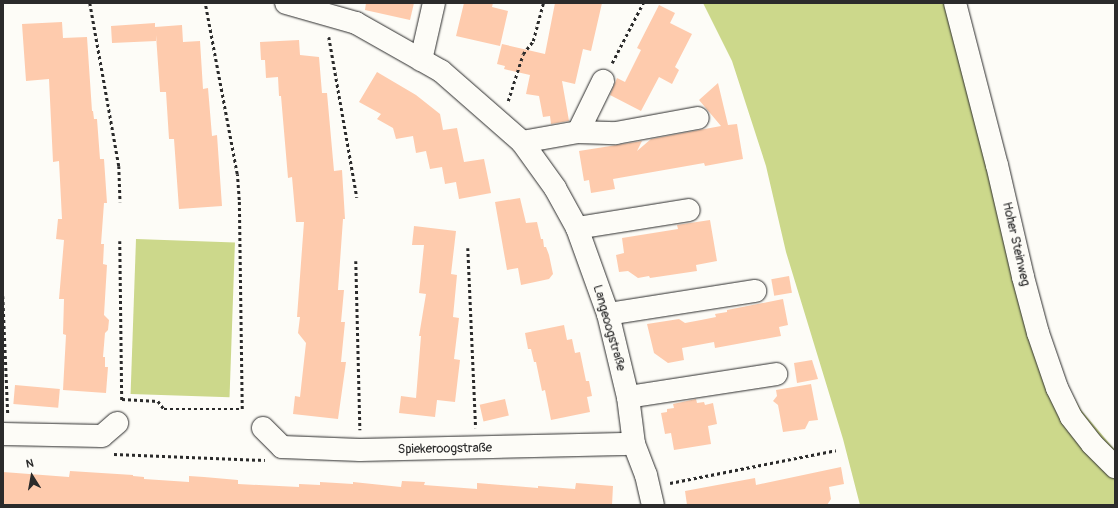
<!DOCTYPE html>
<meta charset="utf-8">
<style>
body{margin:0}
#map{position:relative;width:1118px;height:508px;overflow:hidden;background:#fdfcf7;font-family:Pangolin,sans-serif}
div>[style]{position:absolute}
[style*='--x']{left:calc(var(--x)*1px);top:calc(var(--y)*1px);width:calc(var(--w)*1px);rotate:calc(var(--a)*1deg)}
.green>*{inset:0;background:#ccd88b;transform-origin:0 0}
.building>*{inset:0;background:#fecbad;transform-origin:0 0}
.path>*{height:2.5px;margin-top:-1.25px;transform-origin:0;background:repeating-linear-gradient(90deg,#2b2b2b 0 3px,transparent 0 6px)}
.roads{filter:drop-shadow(0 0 1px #2b2b2b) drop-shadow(0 0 1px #2b2b2b)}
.minor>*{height:22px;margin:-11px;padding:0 11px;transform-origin:11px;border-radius:11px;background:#fdfcf7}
span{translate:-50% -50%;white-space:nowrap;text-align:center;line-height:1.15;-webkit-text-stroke:3px #fdfcf7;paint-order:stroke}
.street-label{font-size:13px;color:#2b2b2b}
.frame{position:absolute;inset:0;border:4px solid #2b2b2b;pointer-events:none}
.north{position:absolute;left:12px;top:456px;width:40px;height:40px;-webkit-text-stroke:3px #fdfcf7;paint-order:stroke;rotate:349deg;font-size:11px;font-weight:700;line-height:16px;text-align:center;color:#2b2b2b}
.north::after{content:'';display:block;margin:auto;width:14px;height:18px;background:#2b2b2b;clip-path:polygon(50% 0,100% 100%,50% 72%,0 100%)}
</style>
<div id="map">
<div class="green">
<div style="clip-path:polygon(703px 3px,961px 3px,1056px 366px,1081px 410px,1115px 450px,1115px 505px,860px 505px,843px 439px,786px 252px,766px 166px,732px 61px)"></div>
<div style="left:136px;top:239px;width:99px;height:155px;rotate:2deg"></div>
</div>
<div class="building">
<div style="clip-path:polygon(366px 3px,414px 3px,410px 20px,365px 10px)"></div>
<div style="clip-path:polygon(464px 3px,493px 3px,492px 7px,508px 11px,500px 46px,456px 36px)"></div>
<div style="clip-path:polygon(555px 3px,602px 3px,591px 51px,583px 49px,575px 84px,562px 81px,569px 121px,551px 124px,550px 116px,543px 117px,539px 96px,526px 94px,530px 75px,504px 69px,505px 66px,497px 64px,502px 44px,545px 54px)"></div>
<div style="clip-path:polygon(659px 5px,675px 13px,670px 23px,692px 34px,675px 67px,679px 70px,672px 84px,659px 77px,641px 111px,610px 95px,617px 78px,625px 82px,641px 50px,637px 48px)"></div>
<div style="clip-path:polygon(62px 22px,63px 38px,87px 37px,92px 111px,93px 111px,94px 119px,97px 119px,100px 159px,104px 159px,107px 203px,104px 203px,101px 244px,104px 244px,103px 264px,107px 265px,104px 315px,109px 320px,108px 330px,105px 333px,103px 357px,105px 357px,105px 367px,108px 367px,106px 393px,63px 390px,66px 335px,63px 334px,64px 299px,59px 299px,64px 240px,56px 239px,58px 219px,62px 219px,59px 161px,53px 162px,49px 79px,26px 81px,22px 24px)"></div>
<div style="clip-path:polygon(155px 23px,155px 27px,182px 25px,183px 42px,200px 41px,203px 89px,208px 88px,212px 136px,217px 135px,222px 206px,179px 209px,174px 139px,169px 139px,166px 92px,160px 92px,156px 35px,156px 41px,112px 43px,111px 26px)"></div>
<div style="clip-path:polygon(299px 40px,300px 55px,319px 57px,322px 93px,327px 93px,334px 171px,342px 170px,345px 219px,343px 219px,338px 290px,344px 290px,341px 322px,345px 322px,341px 362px,346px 362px,338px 419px,293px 414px,295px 396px,300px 397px,306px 343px,298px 333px,300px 317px,297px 317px,304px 222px,296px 222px,292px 177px,288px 178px,281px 96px,279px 96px,278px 77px,266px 78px,265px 60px,261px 60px,260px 42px)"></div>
<div style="clip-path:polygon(377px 72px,416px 95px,440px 114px,443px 130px,457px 128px,464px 162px,484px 159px,491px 193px,459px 199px,456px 182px,445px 184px,442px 167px,430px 169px,426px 151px,416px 153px,413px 136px,396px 139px,393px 128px,377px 119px,381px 114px,359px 102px)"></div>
<div style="clip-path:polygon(718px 83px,728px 125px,737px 124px,743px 159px,705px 166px,704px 163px,613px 179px,615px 189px,591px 193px,589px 180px,584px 181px,579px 151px,642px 141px,637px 151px,651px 139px,721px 126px,699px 100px)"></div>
<div style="clip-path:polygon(520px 198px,526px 223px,537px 222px,541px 239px,543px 239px,544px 247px,546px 247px,549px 255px,553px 274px,549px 279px,521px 285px,518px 268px,507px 270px,495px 202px)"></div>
<div style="clip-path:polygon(710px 220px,717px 261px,696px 265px,697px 271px,650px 278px,649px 276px,638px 278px,628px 271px,619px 272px,616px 255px,624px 253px,622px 238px,678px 229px,677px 225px)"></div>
<div style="clip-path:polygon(414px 226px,456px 231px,451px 274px,457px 275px,453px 317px,459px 318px,454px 359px,460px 360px,455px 402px,437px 400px,435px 417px,399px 413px,401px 396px,416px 398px,421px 336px,419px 336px,426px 294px,419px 293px,424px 245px,412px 245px)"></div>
<div style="left:789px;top:276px;width:17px;height:18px;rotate:80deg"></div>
<div style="clip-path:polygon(783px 299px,788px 325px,779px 327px,781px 336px,715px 348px,714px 342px,682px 348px,684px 360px,668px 363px,654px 353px,647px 324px,679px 319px,685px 323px,701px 320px,716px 317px,715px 314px,727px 312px,727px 310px)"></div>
<div style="clip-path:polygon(564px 325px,567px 340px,572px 339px,575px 353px,580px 352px,586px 381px,589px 381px,592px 396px,587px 397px,590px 412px,551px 420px,545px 390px,542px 391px,536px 362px,534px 362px,531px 349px,528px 349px,525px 333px)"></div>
<div style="clip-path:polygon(812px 360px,818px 379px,797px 383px,794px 363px)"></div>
<div style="clip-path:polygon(811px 384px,818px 420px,809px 421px,805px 429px,783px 432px,778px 405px,773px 401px,777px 396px,776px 390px)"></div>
<div style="left:15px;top:385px;width:45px;height:19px;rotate:5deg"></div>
<div style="left:505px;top:399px;width:17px;height:26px;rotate:77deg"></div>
<div style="clip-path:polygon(696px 399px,697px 403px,704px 402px,705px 405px,713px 403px,717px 424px,708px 426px,711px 444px,674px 450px,671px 433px,665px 434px,661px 413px,667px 412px,667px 409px,674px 408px,673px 404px)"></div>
<div style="clip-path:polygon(841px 467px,844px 484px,829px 487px,831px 499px,827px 505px,687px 505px,685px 491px,755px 478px,756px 485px)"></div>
<div style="clip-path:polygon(70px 471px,133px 475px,133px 476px,144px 477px,144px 479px,189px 482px,189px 476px,204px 477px,238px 480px,238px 484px,299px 487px,299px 484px,320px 485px,320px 482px,353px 484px,353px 482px,401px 487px,402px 481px,425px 482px,424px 485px,477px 489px,477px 483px,538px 488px,538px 486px,575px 489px,576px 483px,613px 486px,612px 505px,3px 505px,3px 472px,69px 477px)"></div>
</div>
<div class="path">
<div style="--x:90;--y:3;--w:166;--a:79.9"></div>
<div style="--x:119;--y:166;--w:36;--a:88"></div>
<div style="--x:329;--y:37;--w:163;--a:80.1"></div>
<div style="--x:612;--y:63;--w:68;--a:-62.7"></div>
<div style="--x:508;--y:101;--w:49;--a:-72.3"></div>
<div style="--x:523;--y:54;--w:16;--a:-52"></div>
<div style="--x:533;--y:41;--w:39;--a:-75"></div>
<div style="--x:120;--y:241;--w:159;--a:89.3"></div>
<div style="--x:468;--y:248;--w:180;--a:87.5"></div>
<div style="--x:356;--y:261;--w:169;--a:88.6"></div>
<div style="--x:3;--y:296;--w:117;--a:87.6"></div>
<div style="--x:122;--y:399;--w:36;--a:3"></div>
<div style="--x:158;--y:401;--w:10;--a:53"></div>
<div style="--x:164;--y:409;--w:78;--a:0"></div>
<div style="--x:242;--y:409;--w:209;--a:-90.8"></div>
<div style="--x:239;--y:200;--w:26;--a:-94"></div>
<div style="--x:237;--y:174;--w:174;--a:-100.6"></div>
<div style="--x:114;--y:454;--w:151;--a:2.3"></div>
<div style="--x:670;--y:483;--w:169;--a:-11.2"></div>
</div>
<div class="roads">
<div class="minor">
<div style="--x:286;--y:3;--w:73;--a:15.9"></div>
<div style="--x:356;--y:23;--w:98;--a:29.5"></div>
<div style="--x:441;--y:71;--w:108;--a:41.2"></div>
<div style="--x:522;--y:142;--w:57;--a:54.3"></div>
<div style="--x:555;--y:188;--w:46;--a:61.2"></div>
<div style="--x:577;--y:228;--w:91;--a:70.2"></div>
<div style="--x:608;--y:314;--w:85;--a:76.5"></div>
<div style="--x:628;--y:397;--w:47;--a:82.7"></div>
<div style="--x:634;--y:444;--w:33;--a:69"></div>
<div style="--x:646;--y:475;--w:31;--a:77"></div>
<div style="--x:955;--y:3;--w:167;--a:75.5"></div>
<div style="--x:997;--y:165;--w:115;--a:76.9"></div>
<div style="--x:1023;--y:277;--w:58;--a:75"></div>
<div style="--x:1038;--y:333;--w:58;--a:70.9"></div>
<div style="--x:1057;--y:388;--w:32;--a:64"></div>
<div style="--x:1071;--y:417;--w:34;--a:52"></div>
<div style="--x:1092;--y:444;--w:33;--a:45"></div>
<div style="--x:421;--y:60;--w:58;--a:-77.2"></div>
<div style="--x:578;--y:132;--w:57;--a:-63.9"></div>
<div style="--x:522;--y:142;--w:57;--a:-10.1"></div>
<div style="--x:578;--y:132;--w:38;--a:2"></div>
<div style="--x:616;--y:133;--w:83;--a:-10.4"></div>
<div style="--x:577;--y:228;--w:113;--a:-9.1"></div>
<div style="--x:608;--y:314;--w:149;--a:-8.9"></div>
<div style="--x:628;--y:397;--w:150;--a:-8.8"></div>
<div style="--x:263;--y:428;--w:27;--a:45"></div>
<div style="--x:282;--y:447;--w:78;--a:2.2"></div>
<div style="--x:360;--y:450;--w:274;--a:-1.3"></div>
<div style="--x:3;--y:434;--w:99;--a:1.2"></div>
<div style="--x:102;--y:436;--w:20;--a:-41"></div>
</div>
</div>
<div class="street-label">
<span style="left:1016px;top:244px;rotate:77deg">Hoher Steinweg</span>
<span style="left:609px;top:328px;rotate:74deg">Langeoogstraße</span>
<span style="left:445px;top:449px;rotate:-1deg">Spiekeroogstraße</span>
</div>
<div class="frame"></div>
<div class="north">N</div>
</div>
